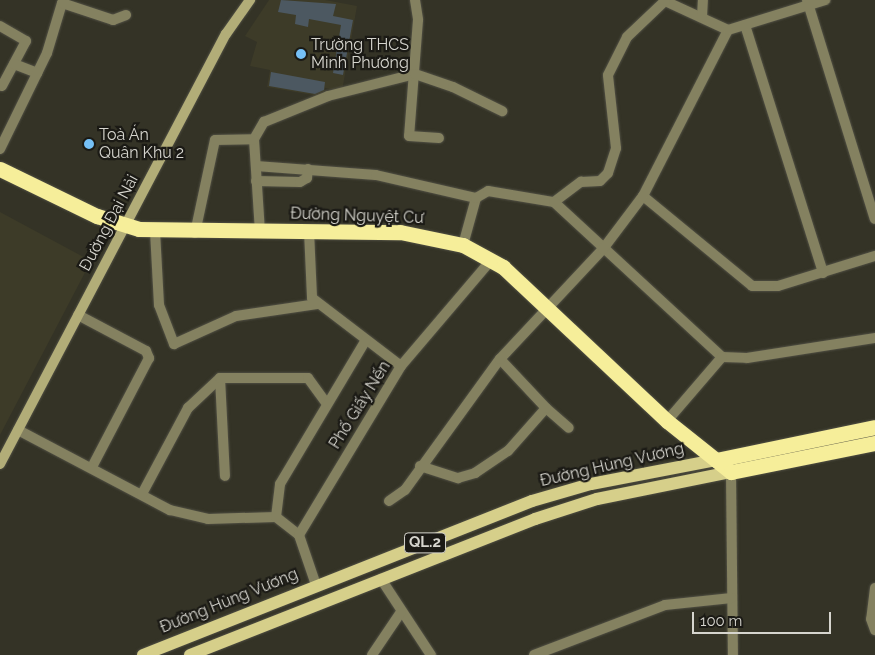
<!DOCTYPE html>
<meta charset="utf-8">
<style>
body{margin:0}
#map{position:relative;width:875px;height:655px;overflow:hidden;background:#343326;font-family:Raleway,sans-serif}
div>[style]{position:absolute}
[style*='--x']{left:calc(var(--x)*1px);top:calc(var(--y)*1px);width:calc(var(--w)*1px);rotate:calc(var(--a)*1deg)}
.built>*{inset:0;background:#3d3b28}
.building>*{inset:0;background:#4c5861}
.roads{filter:drop-shadow(0 0 1px #515044) drop-shadow(0 0 1px #515044)}
.street>*{height:10px;margin:-5px;padding:0 5px;transform-origin:5px;border-radius:5px;background:#848160}
.secondary>*{height:10px;margin:-5px;padding:0 5px;transform-origin:5px;border-radius:5px;background:#b2ad78}
.primary>*{height:12px;margin:-6px;padding:0 6px;transform-origin:6px;border-radius:6px;background:#d6cf8a}
.highway>*{height:15px;margin:-7.5px;padding:0 7.5px;transform-origin:7.5px;border-radius:7.5px;background:#f6ee9a}
.dots>*{width:14px;height:14px;translate:-50% -50%;box-sizing:border-box;border:2px solid #1b1a15;border-radius:50%}
span{translate:-50% -50%;white-space:nowrap;text-align:center;line-height:1.15;-webkit-text-stroke:4.5px #1b1a15;paint-order:stroke}
.shield-label span{padding:1px 4px;background:#1b1a15;border:1px solid;border-radius:4px;-webkit-text-stroke-width:0}
.shield-label{font-size:15px;color:#d6d5ce;font-weight:700}
.poi-label{font-size:16px;color:#d6d5ce}
.left{translate:0 -50%;text-align:left}
.street-label{font-size:16px;color:#d6d5ce}
.scale{position:absolute;left:692px;top:612px;width:139px;height:22px;box-sizing:border-box;border:2px solid #d6d5ce;border-top:0;padding-left:6px;font-size:15px;line-height:18px;white-space:nowrap;color:#d6d5ce;-webkit-text-stroke:4px #1b1a15;paint-order:stroke}
</style>
<div id="map">
<div class="built">
<div style="clip-path:polygon(269px 0,325px 0,357px 6px,342px 91px,325px 88px,324px 97px,267px 87px,270px 70px,250px 66px,257px 42px,245px 36px)"></div>
<div style="clip-path:polygon(0 212px,91px 261px,0 435px)"></div>
</div>
<div class="building">
<div style="clip-path:polygon(281px 0,336px 4px,333px 16px,353px 20px,343px 75px,333px 73px,341px 25px,309px 19px,308px 27px,295px 24px,296px 15px,278px 12px)"></div>
<div style="clip-path:polygon(271px 72px,325px 82px,324px 90px,315px 94px,269px 86px)"></div>
</div>
<div class="roads">
<div class="street">
<div style="--x:415;--y:0;--w:20;--a:81"></div>
<div style="--x:418;--y:20;--w:116;--a:94.4"></div>
<div style="--x:409;--y:136;--w:30;--a:4"></div>
<div style="--x:807;--y:0;--w:229;--a:72.8"></div>
<div style="--x:665;--y:1;--w:69;--a:24.7"></div>
<div style="--x:702;--y:17;--w:17;--a:-87"></div>
<div style="--x:745;--y:25;--w:260;--a:72.5"></div>
<div style="--x:0;--y:26;--w:30;--a:30"></div>
<div style="--x:26;--y:41;--w:51;--a:118.1"></div>
<div style="--x:14;--y:64;--w:25;--a:21"></div>
<div style="--x:0;--y:149;--w:107;--a:-63.9"></div>
<div style="--x:47;--y:53;--w:52;--a:-73.3"></div>
<div style="--x:62;--y:3;--w:54;--a:18.4"></div>
<div style="--x:113;--y:20;--w:14;--a:-21"></div>
<div style="--x:256;--y:166;--w:120;--a:4.3"></div>
<div style="--x:376;--y:175;--w:103;--a:13"></div>
<div style="--x:256;--y:181;--w:44;--a:1.3"></div>
<div style="--x:300;--y:182;--w:8;--a:-30"></div>
<div style="--x:307;--y:178;--w:9;--a:-84"></div>
<div style="--x:643;--y:196;--w:141;--a:39.5"></div>
<div style="--x:752;--y:286;--w:26;--a:0"></div>
<div style="--x:778;--y:286;--w:102;--a:-17.2"></div>
<div style="--x:554;--y:202;--w:34;--a:-37"></div>
<div style="--x:581;--y:182;--w:19;--a:-3"></div>
<div style="--x:600;--y:181;--w:11;--a:-45"></div>
<div style="--x:608;--y:173;--w:26;--a:-72"></div>
<div style="--x:616;--y:148;--w:73;--a:-96.3"></div>
<div style="--x:608;--y:75;--w:42;--a:-63.4"></div>
<div style="--x:627;--y:37;--w:52;--a:-43.5"></div>
<div style="--x:155;--y:231;--w:74;--a:86.9"></div>
<div style="--x:159;--y:305;--w:42;--a:69"></div>
<div style="--x:174;--y:344;--w:68;--a:-24.3"></div>
<div style="--x:236;--y:316;--w:82;--a:-8.4"></div>
<div style="--x:309;--y:231;--w:67;--a:87.4"></div>
<div style="--x:312;--y:298;--w:112;--a:37.4"></div>
<div style="--x:260;--y:232;--w:93;--a:-93.7"></div>
<div style="--x:254;--y:139;--w:20;--a:-60"></div>
<div style="--x:264;--y:122;--w:69;--a:-22.1"></div>
<div style="--x:328;--y:96;--w:90;--a:-14.2"></div>
<div style="--x:415;--y:74;--w:40;--a:18.9"></div>
<div style="--x:453;--y:87;--w:55;--a:26.1"></div>
<div style="--x:195;--y:233;--w:95;--a:-77.9"></div>
<div style="--x:215;--y:140;--w:39;--a:-1"></div>
<div style="--x:463;--y:245;--w:49;--a:-74.5"></div>
<div style="--x:476;--y:198;--w:14;--a:-30"></div>
<div style="--x:488;--y:191;--w:67;--a:9.5"></div>
<div style="--x:554;--y:202;--w:229;--a:42.7"></div>
<div style="--x:722;--y:357;--w:25;--a:2"></div>
<div style="--x:747;--y:358;--w:130;--a:-8.9"></div>
<div style="--x:78;--y:315;--w:77;--a:27.9"></div>
<div style="--x:146;--y:351;--w:8;--a:67"></div>
<div style="--x:149;--y:358;--w:123;--a:117.6"></div>
<div style="--x:220;--y:378;--w:98;--a:87.1"></div>
<div style="--x:546;--y:408;--w:30;--a:41"></div>
<div style="--x:667;--y:421;--w:84;--a:-49.3"></div>
<div style="--x:18;--y:430;--w:172;--a:27.8"></div>
<div style="--x:170;--y:510;--w:39;--a:13"></div>
<div style="--x:208;--y:519;--w:68;--a:-1.7"></div>
<div style="--x:276;--y:517;--w:29;--a:38"></div>
<div style="--x:420;--y:466;--w:40;--a:18"></div>
<div style="--x:458;--y:478;--w:18;--a:-16"></div>
<div style="--x:475;--y:473;--w:40;--a:-34"></div>
<div style="--x:508;--y:451;--w:57;--a:-48.5"></div>
<div style="--x:546;--y:408;--w:67;--a:-133.2"></div>
<div style="--x:731;--y:472;--w:183;--a:89.4"></div>
<div style="--x:142;--y:494;--w:98;--a:-61.9"></div>
<div style="--x:188;--y:408;--w:44;--a:-43.2"></div>
<div style="--x:220;--y:378;--w:88;--a:0"></div>
<div style="--x:308;--y:378;--w:32;--a:54"></div>
<div style="--x:389;--y:501;--w:19;--a:-35"></div>
<div style="--x:405;--y:490;--w:162;--a:-54.1"></div>
<div style="--x:500;--y:359;--w:151;--a:-46.9"></div>
<div style="--x:603;--y:249;--w:66;--a:-53"></div>
<div style="--x:643;--y:196;--w:186;--a:-62.9"></div>
<div style="--x:728;--y:30;--w:102;--a:-17.2"></div>
<div style="--x:276;--y:517;--w:33;--a:-83"></div>
<div style="--x:280;--y:484;--w:168;--a:-59.2"></div>
<div style="--x:381;--y:579;--w:91;--a:56.7"></div>
<div style="--x:316;--y:585;--w:53;--a:-108.8"></div>
<div style="--x:299;--y:535;--w:197;--a:-58.9"></div>
<div style="--x:401;--y:366;--w:140;--a:-49.6"></div>
<div style="--x:875;--y:588;--w:31;--a:97"></div>
<div style="--x:871;--y:619;--w:12;--a:70"></div>
<div style="--x:372;--y:655;--w:52;--a:-56"></div>
<div style="--x:534;--y:655;--w:140;--a:-20.9"></div>
<div style="--x:665;--y:605;--w:67;--a:-6"></div>
</div>
<div class="secondary">
<div style="--x:0;--y:464;--w:486;--a:-62.3"></div>
<div style="--x:226;--y:34;--w:42;--a:-54.8"></div>
</div>
<div class="primary">
<div style="--x:143;--y:655;--w:418;--a:-21.6"></div>
<div style="--x:532;--y:501;--w:61;--a:-16.1"></div>
<div style="--x:591;--y:484;--w:127;--a:-10.9"></div>
<div style="--x:190;--y:655;--w:371;--a:-21.5"></div>
<div style="--x:535;--y:519;--w:65;--a:-17.9"></div>
<div style="--x:597;--y:499;--w:137;--a:-11.4"></div>
</div>
<div class="highway">
<div style="--x:0;--y:169;--w:108;--a:25.9"></div>
<div style="--x:97;--y:216;--w:44;--a:17.2"></div>
<div style="--x:139;--y:229;--w:261;--a:0.7"></div>
<div style="--x:400;--y:232;--w:64;--a:11.7"></div>
<div style="--x:463;--y:245;--w:46;--a:28.8"></div>
<div style="--x:503;--y:267;--w:225;--a:43.2"></div>
<div style="--x:667;--y:421;--w:82;--a:38.6"></div>
<div style="--x:731;--y:472;--w:147;--a:-11.4"></div>
<div style="--x:716;--y:460;--w:162;--a:-11.7"></div>
</div>
</div>
<div class="dots">
<div style="left:301px;top:54px;background:#75c0f6"></div>
<div style="left:89px;top:144px;background:#75c0f6"></div>
</div>
<div class="shield-label">
<span style="left:425px;top:543px">QL.2</span>
</div>
<div class="poi-label">
<span class="left" style="left:311px;top:54px">Trường THCS<br>Minh Phương</span>
<span class="left" style="left:99px;top:144px">Toà Án<br>Quân Khu 2</span>
</div>
<div class="street-label">
<span style="left:357px;top:216px;rotate:2deg">Đường Nguyệt Cư</span>
<span style="left:109px;top:223px;rotate:-62deg">Đường Đại Nải</span>
<span style="left:360px;top:405px;rotate:-58deg">Phố Giấy Nến</span>
<span style="left:612px;top:465px;rotate:-13deg">Đường Hùng Vương</span>
<span style="left:229px;top:601px;rotate:-22deg">Đường Hùng Vương</span>
</div>
<div class="scale">100 m</div>
</div>
